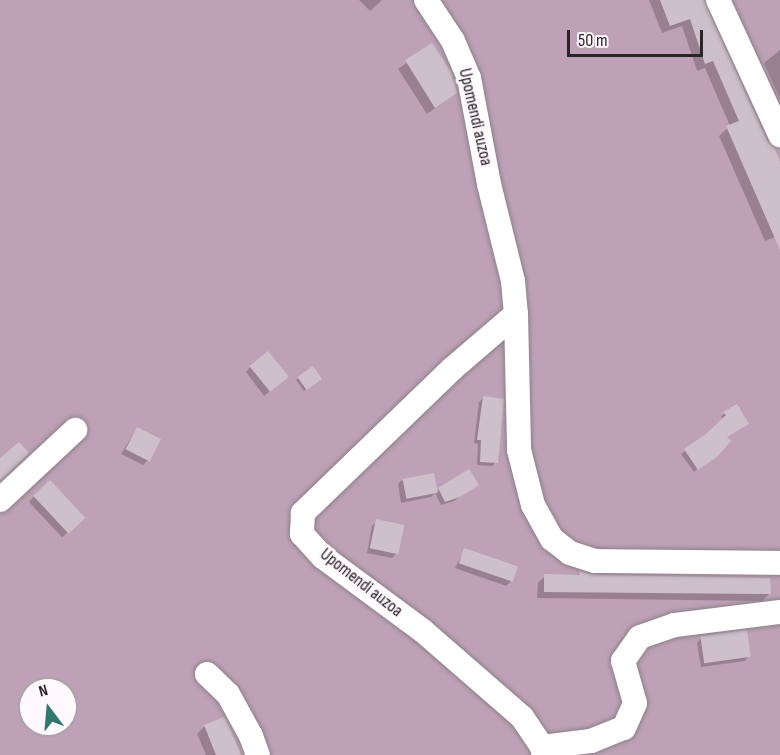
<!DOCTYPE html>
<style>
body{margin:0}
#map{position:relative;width:780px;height:755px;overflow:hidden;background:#f7e9f3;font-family:"Sofia Sans Condensed",sans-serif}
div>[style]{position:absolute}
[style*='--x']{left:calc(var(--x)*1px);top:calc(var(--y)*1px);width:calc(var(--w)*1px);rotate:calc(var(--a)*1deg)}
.forest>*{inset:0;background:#bea1b6}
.shadow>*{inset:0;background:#0003;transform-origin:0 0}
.building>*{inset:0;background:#cec0ca;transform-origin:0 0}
.roads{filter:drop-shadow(0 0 2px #8d8089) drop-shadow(0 0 2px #8d8089)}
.minor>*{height:24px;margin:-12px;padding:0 12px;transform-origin:12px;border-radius:12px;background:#fff}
span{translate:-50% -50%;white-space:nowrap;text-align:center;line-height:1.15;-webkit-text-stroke:6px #fff9fd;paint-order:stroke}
.street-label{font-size:18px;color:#292427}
.north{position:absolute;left:18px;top:677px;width:60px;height:60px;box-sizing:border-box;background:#fff9fd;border:2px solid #a9a4a7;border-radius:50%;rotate:344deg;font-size:16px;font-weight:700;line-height:24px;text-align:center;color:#292427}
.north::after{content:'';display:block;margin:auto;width:21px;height:27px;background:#307770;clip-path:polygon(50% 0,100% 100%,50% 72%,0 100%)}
.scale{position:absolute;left:567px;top:30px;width:136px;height:27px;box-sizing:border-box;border:3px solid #292427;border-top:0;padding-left:8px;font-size:18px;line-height:21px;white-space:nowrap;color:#292427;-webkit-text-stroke:4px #fff9fd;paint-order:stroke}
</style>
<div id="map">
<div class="forest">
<div style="clip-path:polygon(evenodd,0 0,780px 0,780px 755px,0 755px,0 0,30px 689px,66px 689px,66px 725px,30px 725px,30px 689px)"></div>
</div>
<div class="shadow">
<div style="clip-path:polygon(359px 0,382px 0,370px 11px)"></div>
<div style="clip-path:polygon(649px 0,701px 0,766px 142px,780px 166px,780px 235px,765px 241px,719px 136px,730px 126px,705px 68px,697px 71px,682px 26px,662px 33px)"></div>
<div style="clip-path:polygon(432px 45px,456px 93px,427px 114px,398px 69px)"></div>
<div style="clip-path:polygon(780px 50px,780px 99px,764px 63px)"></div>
<div style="clip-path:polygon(250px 367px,282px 381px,264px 396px,246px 372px)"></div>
<div style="clip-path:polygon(298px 378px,318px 380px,304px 391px,296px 380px)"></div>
<div style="clip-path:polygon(483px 398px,496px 462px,492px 466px,477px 465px,478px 444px,474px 443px,479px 402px)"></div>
<div style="clip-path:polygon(736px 406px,726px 438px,729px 441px,694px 472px,681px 454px,707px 435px,723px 420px,721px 416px)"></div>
<div style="clip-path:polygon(137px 429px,148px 460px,143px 465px,121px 454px)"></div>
<div style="clip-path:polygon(402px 480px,436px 492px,439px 489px,477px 485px,454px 501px,441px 505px,435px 493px,431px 497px,401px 503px,398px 484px)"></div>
<div style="left:50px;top:482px;width:49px;height:29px;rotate:47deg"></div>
<div style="clip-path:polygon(377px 521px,397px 553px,392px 558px,367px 553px,372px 526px)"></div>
<div style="clip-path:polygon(465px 549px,511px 581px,506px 586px,455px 568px)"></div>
<div style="clip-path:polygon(580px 573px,595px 577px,769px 594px,762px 601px,537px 598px,538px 583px,545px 576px,576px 576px)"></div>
<div style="clip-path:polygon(702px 638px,749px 656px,745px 661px,701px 667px,697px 643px)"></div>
<div style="clip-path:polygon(223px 719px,239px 755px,206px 755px,197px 734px,204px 727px)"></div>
</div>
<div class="building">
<div style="clip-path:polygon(660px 0,704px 0,767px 141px,774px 147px,780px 162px,780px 250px,726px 126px,739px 121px,713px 61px,705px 64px,690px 19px,670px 26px)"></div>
<div style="clip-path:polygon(432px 43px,451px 72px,457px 93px,435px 108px,405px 60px)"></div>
<div style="left:268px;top:351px;width:33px;height:24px;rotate:51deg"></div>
<div style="left:313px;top:366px;width:16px;height:19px;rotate:55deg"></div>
<div style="clip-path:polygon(483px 396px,504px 399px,498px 463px,480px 462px,481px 440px,477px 440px)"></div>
<div style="clip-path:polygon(737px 404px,749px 424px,727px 437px,731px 441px,717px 457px,698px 470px,684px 449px,706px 434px,726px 415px,723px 412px)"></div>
<div style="left:137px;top:427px;width:27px;height:25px;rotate:27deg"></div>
<div style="clip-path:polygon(19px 442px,29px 453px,0 481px,0 458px)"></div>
<div style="clip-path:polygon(469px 469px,479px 485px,460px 497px,445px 502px,438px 488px)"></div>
<div style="left:434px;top:473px;width:20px;height:32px;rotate:79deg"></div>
<div style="left:50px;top:480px;width:52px;height:23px;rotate:47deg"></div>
<div style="left:376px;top:519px;width:29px;height:30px;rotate:12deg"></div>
<div style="left:464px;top:548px;width:57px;height:16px;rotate:19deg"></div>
<div style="clip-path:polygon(580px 571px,595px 575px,770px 578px,771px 594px,544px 592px,544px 574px,579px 575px)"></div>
<div style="left:747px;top:630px;width:27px;height:47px;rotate:82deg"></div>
<div style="clip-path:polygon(224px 717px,227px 722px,241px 755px,216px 755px,204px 725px)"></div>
</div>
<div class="roads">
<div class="minor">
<div style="--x:426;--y:0;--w:49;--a:56.6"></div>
<div style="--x:453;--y:41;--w:40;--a:66.6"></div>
<div style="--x:469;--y:78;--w:108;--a:79.3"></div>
<div style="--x:489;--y:184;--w:100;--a:76.1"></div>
<div style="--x:513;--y:281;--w:33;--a:85"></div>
<div style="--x:516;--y:314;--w:136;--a:88.7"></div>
<div style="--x:519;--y:450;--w:57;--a:75.7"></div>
<div style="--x:533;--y:505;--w:39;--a:61"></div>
<div style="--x:552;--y:539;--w:23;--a:38"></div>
<div style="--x:570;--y:553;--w:26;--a:18"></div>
<div style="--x:595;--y:561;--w:185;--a:0.6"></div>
<div style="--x:718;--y:0;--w:149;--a:65.3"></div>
<div style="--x:516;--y:314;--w:83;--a:139.4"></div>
<div style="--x:453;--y:368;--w:209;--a:136"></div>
<div style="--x:303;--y:513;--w:21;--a:93"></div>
<div style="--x:302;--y:534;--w:31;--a:48"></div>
<div style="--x:323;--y:557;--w:124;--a:36.5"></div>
<div style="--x:423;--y:631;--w:131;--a:41"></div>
<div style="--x:522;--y:717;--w:36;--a:56"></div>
<div style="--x:542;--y:747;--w:8;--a:76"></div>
<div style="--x:0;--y:500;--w:103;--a:-43"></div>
<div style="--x:207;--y:674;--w:29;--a:44"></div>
<div style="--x:228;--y:694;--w:48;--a:61.3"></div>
<div style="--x:251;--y:736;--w:20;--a:70"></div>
<div style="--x:542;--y:747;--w:49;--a:-7"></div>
<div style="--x:591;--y:741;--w:35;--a:-22"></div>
<div style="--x:624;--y:728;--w:27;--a:-66"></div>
<div style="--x:635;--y:703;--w:44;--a:-105.9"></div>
<div style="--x:623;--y:661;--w:29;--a:-55"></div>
<div style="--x:640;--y:637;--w:37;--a:-19"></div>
<div style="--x:675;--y:625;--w:106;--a:-7.1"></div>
</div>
</div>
<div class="street-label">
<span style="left:475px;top:117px;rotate:77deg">Upomendi auzoa</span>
<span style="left:361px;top:583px;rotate:38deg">Upomendi auzoa</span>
</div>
<div class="north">N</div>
<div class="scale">50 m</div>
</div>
